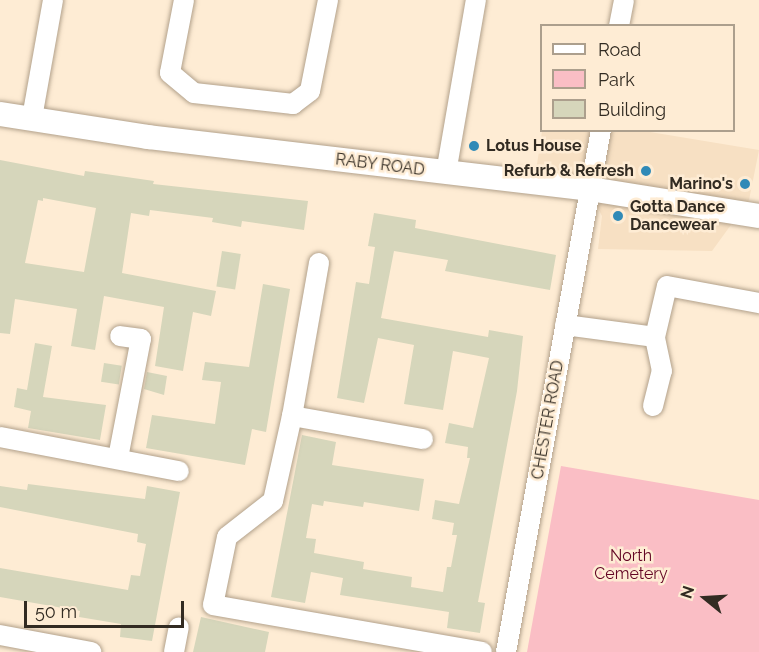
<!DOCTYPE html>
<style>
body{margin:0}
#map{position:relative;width:759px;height:652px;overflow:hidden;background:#feecd4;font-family:Raleway,sans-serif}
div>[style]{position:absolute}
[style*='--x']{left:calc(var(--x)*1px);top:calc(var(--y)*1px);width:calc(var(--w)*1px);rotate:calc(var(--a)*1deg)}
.built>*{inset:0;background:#f7e0c3}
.green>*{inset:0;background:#fabec5}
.building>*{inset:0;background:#d6d6bb;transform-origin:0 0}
.roads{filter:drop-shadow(0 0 2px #b2a18b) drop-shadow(0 0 2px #b2a18b)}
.minor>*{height:20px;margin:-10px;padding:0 10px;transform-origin:10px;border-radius:10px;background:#fff}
.tertiary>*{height:24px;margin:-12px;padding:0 12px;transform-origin:12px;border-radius:12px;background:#fff}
.dots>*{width:16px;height:16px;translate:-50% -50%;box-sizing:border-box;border:3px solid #feecd4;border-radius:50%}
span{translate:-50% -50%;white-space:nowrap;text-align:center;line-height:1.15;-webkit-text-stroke:5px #feecd4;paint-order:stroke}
.poi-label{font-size:16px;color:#322b22;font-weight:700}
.left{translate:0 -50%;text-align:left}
.right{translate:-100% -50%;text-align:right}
.street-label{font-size:16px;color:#322b22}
.park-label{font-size:16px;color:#630524}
.legend{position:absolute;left:540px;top:24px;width:195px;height:108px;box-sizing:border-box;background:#feecd4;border:2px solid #ac9f8d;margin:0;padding:8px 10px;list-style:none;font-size:18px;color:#322b22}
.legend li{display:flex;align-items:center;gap:12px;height:30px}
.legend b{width:30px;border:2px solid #ac9f8d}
.north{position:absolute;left:675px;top:568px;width:60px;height:60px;-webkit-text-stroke:4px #feecd4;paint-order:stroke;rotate:288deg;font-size:16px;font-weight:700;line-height:24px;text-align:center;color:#322b22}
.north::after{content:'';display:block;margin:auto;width:21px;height:27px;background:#322b22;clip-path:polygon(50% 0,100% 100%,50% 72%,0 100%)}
.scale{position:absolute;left:24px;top:601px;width:160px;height:27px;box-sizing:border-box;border:3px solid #322b22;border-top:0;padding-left:8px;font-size:18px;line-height:21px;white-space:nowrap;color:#322b22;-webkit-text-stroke:4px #feecd4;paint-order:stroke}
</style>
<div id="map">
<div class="built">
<div style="clip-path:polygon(542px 131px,644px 131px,759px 150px,749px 200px,712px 251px,598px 249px,602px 216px,597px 206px,536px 171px)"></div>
</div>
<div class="green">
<div style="clip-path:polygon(561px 466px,759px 500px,759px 652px,527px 652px)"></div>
</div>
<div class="building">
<div style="clip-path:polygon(evenodd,0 160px,84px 176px,85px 171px,154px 181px,153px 184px,308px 201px,304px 230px,242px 221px,241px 227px,212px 222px,213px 218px,150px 210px,149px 216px,131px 213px,122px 273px,216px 291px,211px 316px,193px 312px,183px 371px,155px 366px,164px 307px,104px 296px,95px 350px,71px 346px,77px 309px,15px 299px,10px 334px,0 333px,0 160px,43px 198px,96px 208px,84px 272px,25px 263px,38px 200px,43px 201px,43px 198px)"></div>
<div style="clip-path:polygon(374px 213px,416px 220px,415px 228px,556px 255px,550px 290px,445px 271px,448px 260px,394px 251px,381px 318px,488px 337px,489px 330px,523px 336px,517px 391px,478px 602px,485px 603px,480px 633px,447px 628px,449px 612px,340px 595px,343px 578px,311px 572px,305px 603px,271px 597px,302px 435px,336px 442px,332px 465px,424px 479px,419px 511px,364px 502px,363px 507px,324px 501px,323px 506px,312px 504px,306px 538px,316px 539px,314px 553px,364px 562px,363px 569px,412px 577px,411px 587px,443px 592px,447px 567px,451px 567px,457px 535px,452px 535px,454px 523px,432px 519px,435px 500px,459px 504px,470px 458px,467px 458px,468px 447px,445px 443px,449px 423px,473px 428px,489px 358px,453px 351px,443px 410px,404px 404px,414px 345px,378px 338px,364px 403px,337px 398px,356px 282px,369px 284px,375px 247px,368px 246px)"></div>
<div style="left:222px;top:251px;width:19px;height:36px;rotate:9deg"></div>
<div style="clip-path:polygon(263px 284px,290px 289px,266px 432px,252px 429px,245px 465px,146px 448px,152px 415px,215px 424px,221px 382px,202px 380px,205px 362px,249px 367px)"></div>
<div style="clip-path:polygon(35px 343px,52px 346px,43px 397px,106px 405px,100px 440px,28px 428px,31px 411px,14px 407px,17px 388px,27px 390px)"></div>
<div style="left:104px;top:363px;width:18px;height:19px;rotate:9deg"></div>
<div style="clip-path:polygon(147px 372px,167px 376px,164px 395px,144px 389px)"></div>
<div style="clip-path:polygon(28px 484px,145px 499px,147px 486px,180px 492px,152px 641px,120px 637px,121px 624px,79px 617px,80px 611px,0 597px,0 568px,128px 590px,131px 575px,140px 576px,146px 544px,137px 542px,138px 534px,0 507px,0 486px,27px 490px)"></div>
<div style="clip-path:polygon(201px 617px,269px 632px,265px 652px,193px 652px)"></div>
</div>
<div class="roads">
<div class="minor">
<div style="--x:184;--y:0;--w:74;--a:100.9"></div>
<div style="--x:170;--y:73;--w:31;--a:40"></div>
<div style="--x:194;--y:93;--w:100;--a:6.3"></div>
<div style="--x:293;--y:104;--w:21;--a:-37"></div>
<div style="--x:310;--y:91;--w:93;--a:-78.8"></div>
<div style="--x:619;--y:26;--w:26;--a:-79"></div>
<div style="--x:32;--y:118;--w:120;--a:-79.9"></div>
<div style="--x:446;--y:173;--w:176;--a:-80.2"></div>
<div style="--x:319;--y:263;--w:155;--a:100"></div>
<div style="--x:292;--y:416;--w:87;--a:102.6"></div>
<div style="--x:273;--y:501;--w:58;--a:142"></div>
<div style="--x:227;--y:537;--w:69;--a:101.6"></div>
<div style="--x:213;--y:605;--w:273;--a:9.9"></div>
<div style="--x:565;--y:325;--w:91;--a:7.6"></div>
<div style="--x:655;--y:337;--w:52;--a:-76.8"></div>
<div style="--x:667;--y:286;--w:94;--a:10.5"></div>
<div style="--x:653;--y:406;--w:36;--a:-76"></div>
<div style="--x:662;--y:371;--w:35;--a:-102"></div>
<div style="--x:292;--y:416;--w:133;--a:10"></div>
<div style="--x:0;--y:437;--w:182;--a:10.8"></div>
<div style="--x:118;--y:458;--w:121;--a:-79.1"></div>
<div style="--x:141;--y:339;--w:21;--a:-172"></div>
<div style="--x:0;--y:635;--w:93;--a:10.6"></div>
<div style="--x:174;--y:652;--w:25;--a:-79"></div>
<div style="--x:506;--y:652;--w:531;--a:-79.69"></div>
</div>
<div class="tertiary">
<div style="--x:0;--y:114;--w:150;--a:8.8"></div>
<div style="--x:148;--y:137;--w:445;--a:6.7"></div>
<div style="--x:590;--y:189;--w:171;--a:9.1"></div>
</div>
</div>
<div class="dots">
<div style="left:474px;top:146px;background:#308ab7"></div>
<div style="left:646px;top:171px;background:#308ab7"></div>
<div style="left:745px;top:184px;background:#308ab7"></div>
<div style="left:618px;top:216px;background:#308ab7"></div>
</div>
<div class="poi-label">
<span class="left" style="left:486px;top:146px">Lotus House</span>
<span class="right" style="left:634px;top:171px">Refurb &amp; Refresh</span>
<span class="right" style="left:733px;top:184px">Marino's</span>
<span class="left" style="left:630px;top:216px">Gotta Dance<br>Dancewear</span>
</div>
<div class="street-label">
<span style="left:380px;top:165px;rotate:7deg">RABY ROAD</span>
<span style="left:548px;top:420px;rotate:-80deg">CHESTER ROAD</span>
</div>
<div class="park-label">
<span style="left:631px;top:565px">North<br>Cemetery</span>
</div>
<ul class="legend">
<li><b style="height:8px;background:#fff"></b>Road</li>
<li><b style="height:16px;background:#fabec5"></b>Park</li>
<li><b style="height:16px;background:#d6d6bb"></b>Building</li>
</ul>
<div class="north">N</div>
<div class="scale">50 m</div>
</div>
